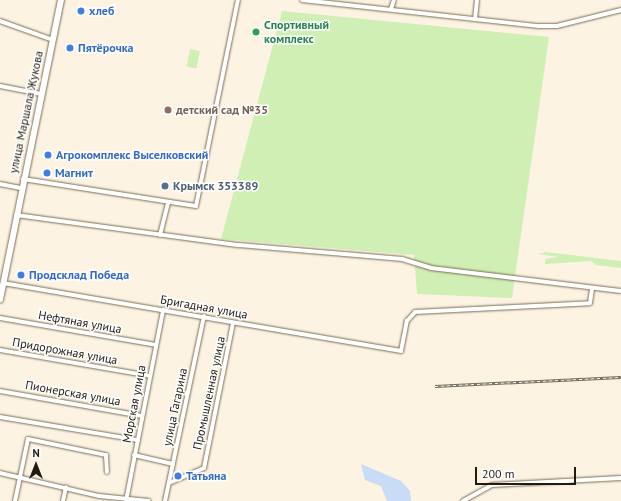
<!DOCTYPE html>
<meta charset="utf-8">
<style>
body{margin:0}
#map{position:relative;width:621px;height:501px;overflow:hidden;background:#fdf3e2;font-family:"PT Sans",sans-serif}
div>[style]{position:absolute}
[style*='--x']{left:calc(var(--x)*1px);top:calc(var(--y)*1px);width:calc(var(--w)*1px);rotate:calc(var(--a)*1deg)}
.green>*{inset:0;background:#cfefb4;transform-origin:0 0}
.water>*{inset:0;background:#c8dbf7}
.roads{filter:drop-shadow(0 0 1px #7c6d54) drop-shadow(0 0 1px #7c6d54)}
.minor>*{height:4px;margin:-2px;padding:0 2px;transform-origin:2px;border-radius:2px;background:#fff}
.major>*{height:5.5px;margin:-2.75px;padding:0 2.75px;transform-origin:2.75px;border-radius:2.75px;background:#fff}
.rail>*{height:2.5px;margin-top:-1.25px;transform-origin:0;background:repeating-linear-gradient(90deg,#fff 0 3px,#736c5f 0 6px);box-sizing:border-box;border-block:1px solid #736c5f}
.dots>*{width:11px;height:11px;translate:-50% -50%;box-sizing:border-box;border:2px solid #fff;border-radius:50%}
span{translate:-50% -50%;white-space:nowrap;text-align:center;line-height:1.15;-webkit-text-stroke:3px #fff;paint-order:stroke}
.shop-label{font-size:12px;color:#366cbe;font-weight:700}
.left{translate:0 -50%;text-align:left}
.leisure-label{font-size:12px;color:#27864d;font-weight:700}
.education-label{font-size:12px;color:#785e54;font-weight:700}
.street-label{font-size:12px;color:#211b11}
.service-label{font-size:12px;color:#4e5e75;font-weight:700}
.north{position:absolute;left:16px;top:445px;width:40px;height:40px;-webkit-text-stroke:3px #fff;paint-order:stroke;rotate:0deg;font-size:11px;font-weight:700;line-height:16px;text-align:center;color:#211b11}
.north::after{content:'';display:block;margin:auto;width:14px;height:18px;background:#211b11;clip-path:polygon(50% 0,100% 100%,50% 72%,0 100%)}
.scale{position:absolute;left:475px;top:467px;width:101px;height:18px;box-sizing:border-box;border:2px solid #211b11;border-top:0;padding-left:5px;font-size:12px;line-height:14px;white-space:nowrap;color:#211b11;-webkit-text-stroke:3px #fff;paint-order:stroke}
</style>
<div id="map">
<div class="green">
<div style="clip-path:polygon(282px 11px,549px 37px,512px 298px,417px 294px,414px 255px,221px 239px)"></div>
<div style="left:190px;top:49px;width:10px;height:18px;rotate:11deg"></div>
<div style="clip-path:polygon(546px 252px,621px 261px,621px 268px,596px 265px,591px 261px,545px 264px,545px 259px,558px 257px,538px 254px)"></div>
</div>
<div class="water">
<div style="clip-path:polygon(361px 464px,401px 481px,410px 491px,411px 501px,387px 501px,381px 486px,365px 480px)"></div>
</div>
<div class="roads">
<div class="minor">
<div style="--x:302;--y:0;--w:238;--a:6.3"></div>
<div style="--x:539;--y:26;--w:18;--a:0"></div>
<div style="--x:557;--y:26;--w:66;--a:-14"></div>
<div style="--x:391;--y:9;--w:9;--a:-72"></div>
<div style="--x:475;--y:19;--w:19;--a:-84"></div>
<div style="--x:0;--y:21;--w:56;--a:19.7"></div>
<div style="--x:0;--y:86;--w:42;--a:11"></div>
<div style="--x:23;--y:179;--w:175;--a:8.9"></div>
<div style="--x:196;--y:206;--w:210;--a:-78.5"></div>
<div style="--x:0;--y:184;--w:21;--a:11"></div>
<div style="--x:16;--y:215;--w:225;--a:7.7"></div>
<div style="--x:239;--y:245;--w:164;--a:4.9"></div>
<div style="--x:402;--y:259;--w:30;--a:17"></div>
<div style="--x:431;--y:268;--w:191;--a:6.9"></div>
<div style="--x:160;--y:235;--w:34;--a:-76"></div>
<div style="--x:3;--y:283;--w:404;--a:9.7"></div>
<div style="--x:401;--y:351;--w:31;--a:-79"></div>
<div style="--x:407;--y:321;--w:12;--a:-48"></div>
<div style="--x:415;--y:312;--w:175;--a:-2.9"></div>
<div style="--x:590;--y:303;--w:15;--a:-82"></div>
<div style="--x:0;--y:318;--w:158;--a:9.8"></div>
<div style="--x:0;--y:350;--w:152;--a:9.8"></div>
<div style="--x:0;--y:391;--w:144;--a:10"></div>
<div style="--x:0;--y:417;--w:140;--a:9.5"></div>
<div style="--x:134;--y:455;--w:40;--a:13"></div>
<div style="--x:0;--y:473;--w:102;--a:13.1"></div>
<div style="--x:99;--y:496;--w:50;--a:5.7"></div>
<div style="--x:169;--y:483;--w:38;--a:-23"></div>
<div style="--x:204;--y:468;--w:148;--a:-78.7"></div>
<div style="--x:15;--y:501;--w:63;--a:-78.2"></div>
<div style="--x:28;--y:439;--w:80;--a:11.6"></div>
<div style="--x:106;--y:455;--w:17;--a:87"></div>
<div style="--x:63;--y:501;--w:14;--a:-78"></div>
<div style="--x:126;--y:501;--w:195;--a:-79"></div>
<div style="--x:165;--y:501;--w:189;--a:-78.1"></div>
<div style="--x:463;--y:501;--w:33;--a:-29"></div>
<div style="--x:492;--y:485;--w:129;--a:-3.1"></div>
</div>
<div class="major">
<div style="--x:0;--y:300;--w:306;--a:-78.5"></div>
</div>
</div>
<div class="rail">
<div style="--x:435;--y:386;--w:186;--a:-2.8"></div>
</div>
<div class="dots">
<div style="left:81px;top:11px;background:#3f7fe0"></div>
<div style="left:256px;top:32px;background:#2e9e5b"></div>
<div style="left:70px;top:48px;background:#3f7fe0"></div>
<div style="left:168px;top:110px;background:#8d6e63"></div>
<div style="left:48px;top:155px;background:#3f7fe0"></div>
<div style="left:47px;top:173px;background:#3f7fe0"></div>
<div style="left:165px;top:186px;background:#5c6f8a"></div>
<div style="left:21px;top:275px;background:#3f7fe0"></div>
<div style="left:178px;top:476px;background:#3f7fe0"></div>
</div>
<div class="shop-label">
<span class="left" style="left:89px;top:11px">хлеб</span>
<span class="left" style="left:78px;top:48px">Пятёрочка</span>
<span class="left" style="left:56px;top:155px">Агрокомплекс Выселковский</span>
<span class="left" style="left:55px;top:173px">Магнит</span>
<span class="left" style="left:29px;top:275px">Продсклад Победа</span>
<span class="left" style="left:186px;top:476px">Татьяна</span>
</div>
<div class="leisure-label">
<span class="left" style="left:264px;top:32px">Спортивный<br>комплекс</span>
</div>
<div class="education-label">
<span class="left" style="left:176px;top:110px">детский сад №35</span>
</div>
<div class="street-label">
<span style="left:26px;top:112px;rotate:-78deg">улица Маршала Жукова</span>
<span style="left:204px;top:307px;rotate:10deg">Бригадная улица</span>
<span style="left:80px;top:322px;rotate:10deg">Нефтяная улица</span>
<span style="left:65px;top:351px;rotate:10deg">Придорожная улица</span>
<span style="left:73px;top:393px;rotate:10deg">Пионерская улица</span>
<span style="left:209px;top:393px;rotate:-78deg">Промышленная улица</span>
<span style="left:134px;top:404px;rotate:-79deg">Морская улица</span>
<span style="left:175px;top:407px;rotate:-78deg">улица Гагарина</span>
</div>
<div class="service-label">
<span class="left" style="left:173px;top:186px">Крымск 353389</span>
</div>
<div class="north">N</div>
<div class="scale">200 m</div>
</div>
